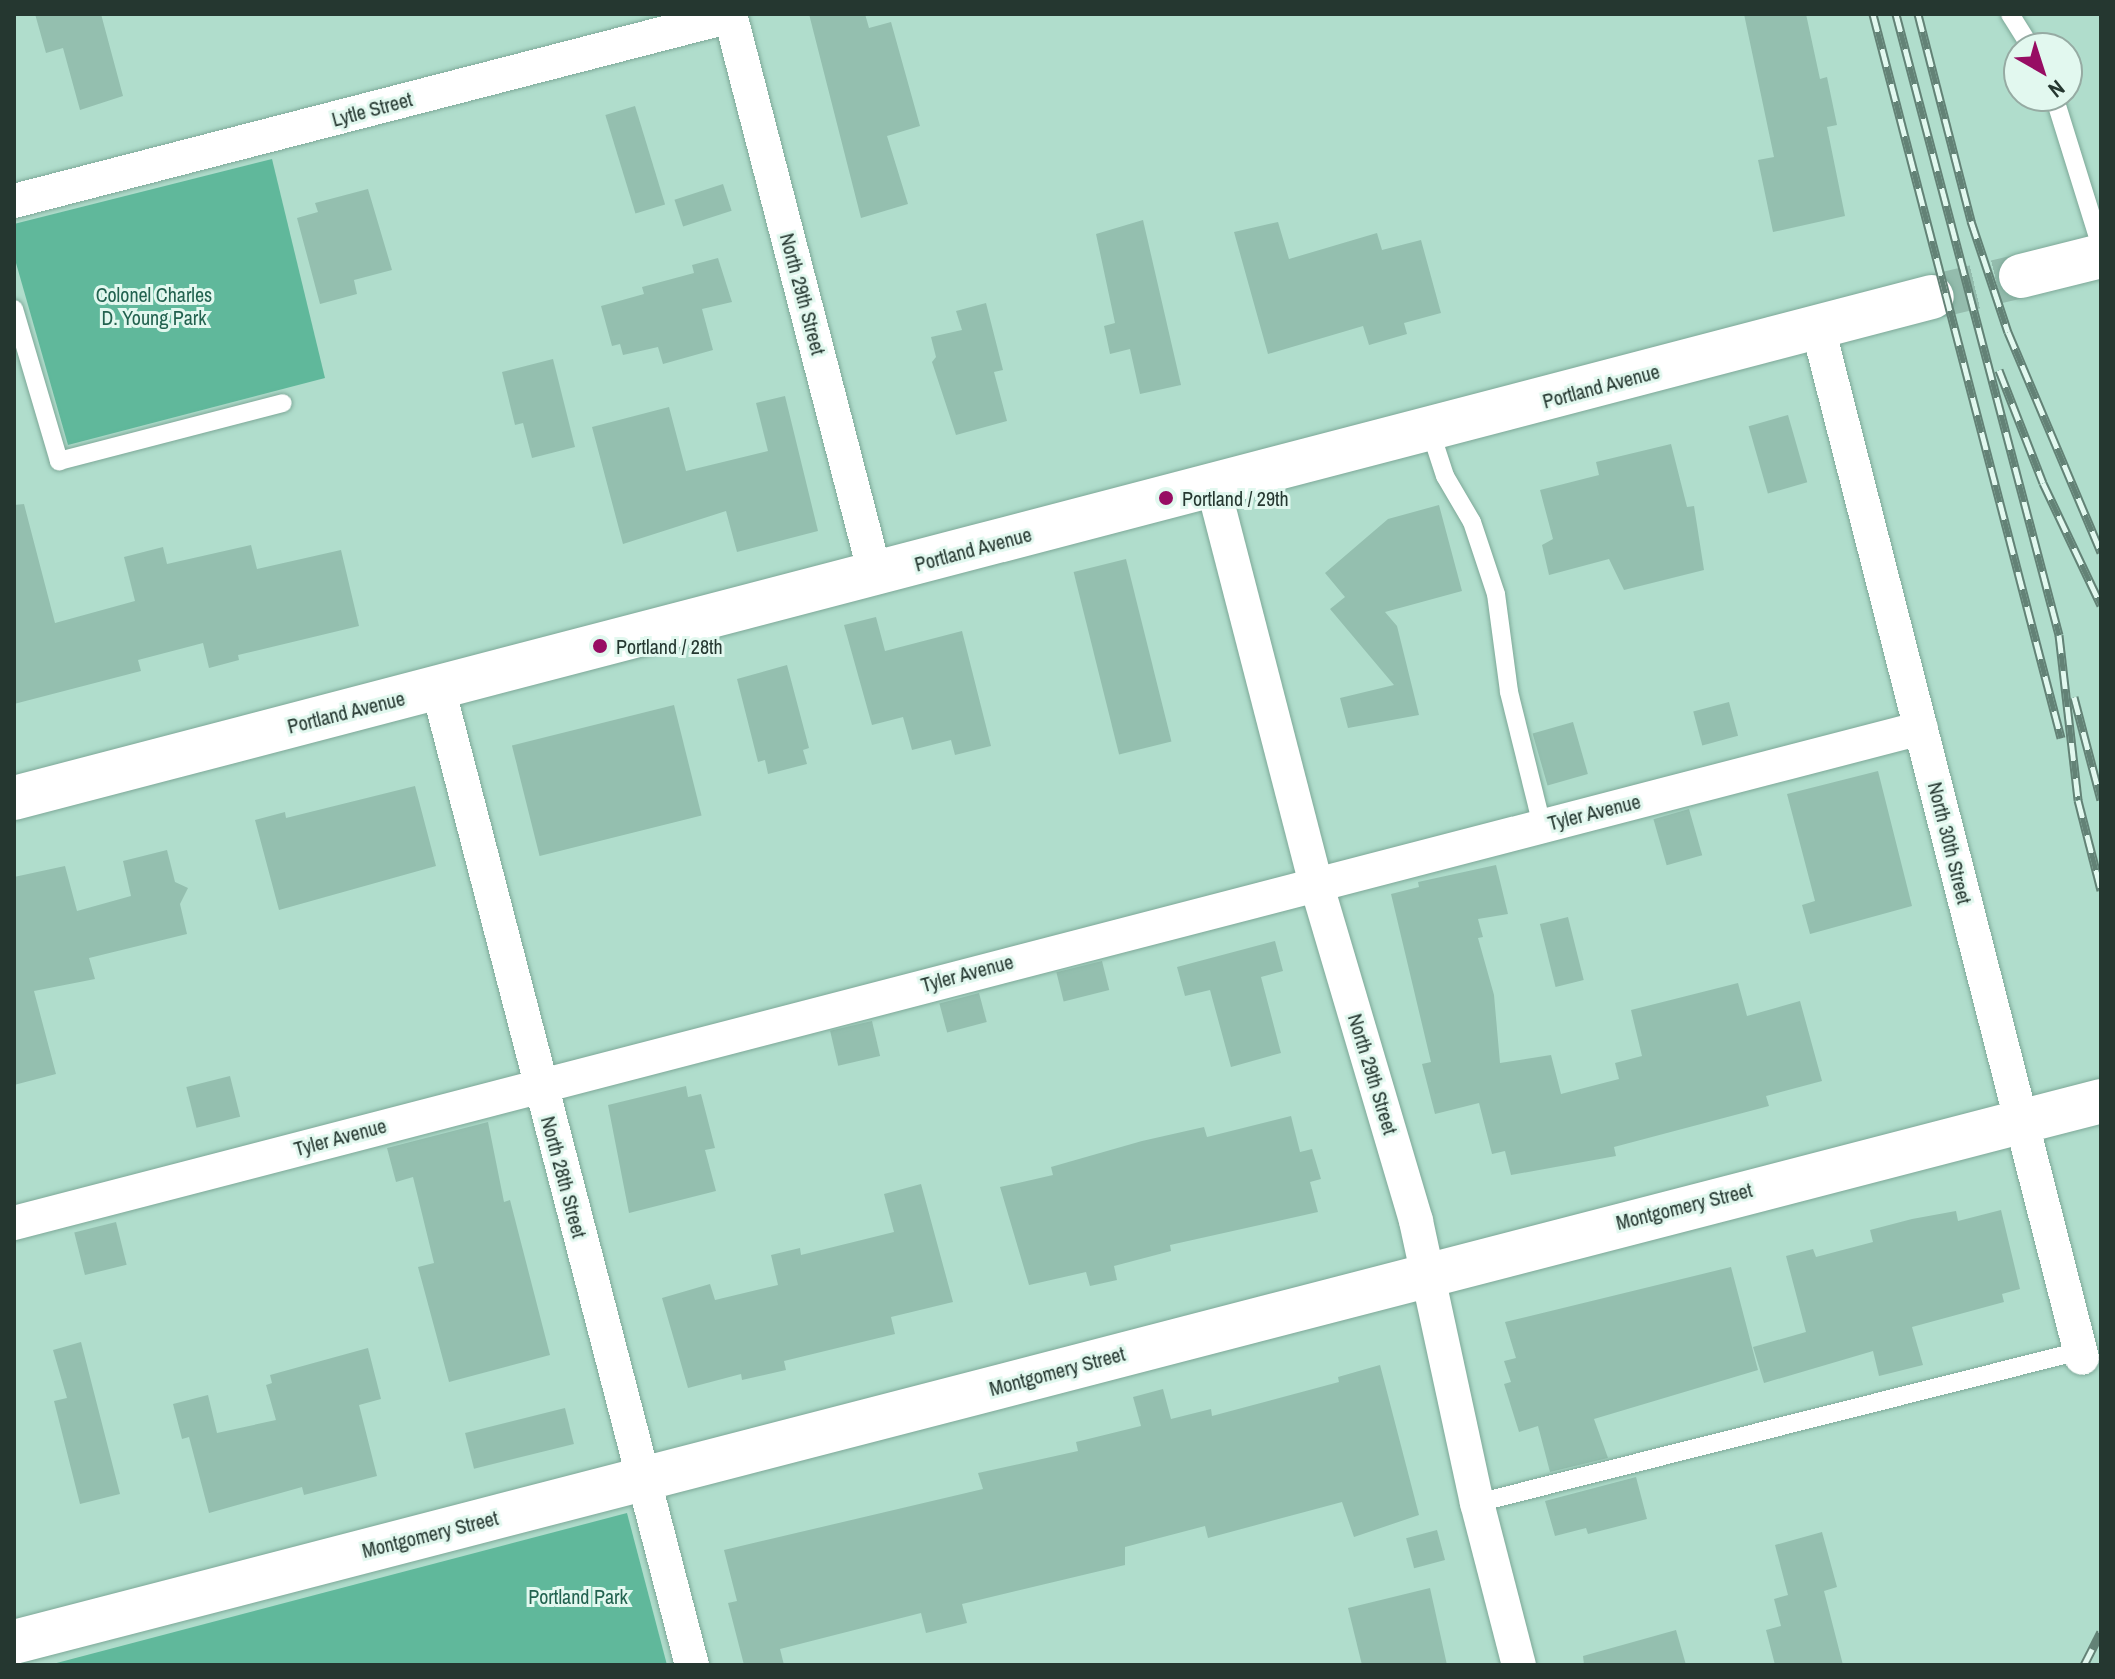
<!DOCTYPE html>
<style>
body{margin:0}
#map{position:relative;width:2115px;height:1679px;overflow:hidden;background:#b0ddcc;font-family:"Archivo Narrow",sans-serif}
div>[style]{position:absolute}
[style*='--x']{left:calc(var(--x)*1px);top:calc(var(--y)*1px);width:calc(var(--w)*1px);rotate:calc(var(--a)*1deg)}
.green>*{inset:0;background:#60b89b}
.building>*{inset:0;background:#94bfaf;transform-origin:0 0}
.secondary-tunnel>*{height:44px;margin-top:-22px;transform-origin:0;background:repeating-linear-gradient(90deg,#94bcad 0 44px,transparent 0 66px)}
.roads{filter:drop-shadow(0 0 2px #7da898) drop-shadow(0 0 2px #7da898)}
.lane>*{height:18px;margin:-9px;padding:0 9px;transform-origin:9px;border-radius:9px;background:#fff}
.street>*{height:34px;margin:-17px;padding:0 17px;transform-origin:17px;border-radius:17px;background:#fff}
.secondary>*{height:44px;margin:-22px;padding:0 22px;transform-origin:22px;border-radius:22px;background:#fff}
.rail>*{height:9px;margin-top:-4.5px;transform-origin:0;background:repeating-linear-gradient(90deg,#e2f8ef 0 18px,#638276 0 36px);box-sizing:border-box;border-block:2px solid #638276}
.dots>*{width:22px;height:22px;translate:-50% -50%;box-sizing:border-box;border:4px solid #e2f8ef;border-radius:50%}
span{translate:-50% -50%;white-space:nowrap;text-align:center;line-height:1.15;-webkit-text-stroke:6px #e2f8ef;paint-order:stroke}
.street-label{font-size:20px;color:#253730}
.park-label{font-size:20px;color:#22624f}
.poi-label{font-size:20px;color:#253730}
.left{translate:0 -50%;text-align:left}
.frame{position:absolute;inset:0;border:16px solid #253730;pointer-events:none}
.north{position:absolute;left:2003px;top:32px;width:80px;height:80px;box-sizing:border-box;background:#e2f8ef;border:2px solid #96aba3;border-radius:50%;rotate:141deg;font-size:22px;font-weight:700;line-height:32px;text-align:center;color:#253730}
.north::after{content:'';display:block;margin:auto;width:28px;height:36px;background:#970d63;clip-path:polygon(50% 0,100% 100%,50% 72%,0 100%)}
</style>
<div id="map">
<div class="green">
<div style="clip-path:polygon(272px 159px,325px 378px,68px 445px,14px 256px,14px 224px)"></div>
<div style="clip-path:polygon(627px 1513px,667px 1665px,49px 1665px)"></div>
</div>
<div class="building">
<div style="clip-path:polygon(35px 14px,101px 14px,123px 96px,80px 110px,63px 48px,46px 53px)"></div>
<div style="clip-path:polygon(809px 14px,865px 14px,869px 28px,891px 22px,920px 126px,887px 136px,908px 204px,861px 218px)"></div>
<div style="clip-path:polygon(1744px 14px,1806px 14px,1820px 79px,1827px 77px,1837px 125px,1827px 127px,1845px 216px,1773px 232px,1758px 160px,1774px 157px)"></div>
<div style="left:635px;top:106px;width:103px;height:31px;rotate:73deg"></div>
<div style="left:723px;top:184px;width:28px;height:51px;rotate:72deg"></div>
<div style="clip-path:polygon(368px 189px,392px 270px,354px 280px,357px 294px,320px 304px,297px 218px,318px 212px,315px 203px)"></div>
<div style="clip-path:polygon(1143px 220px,1181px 385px,1140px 394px,1130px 349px,1110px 354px,1104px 326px,1115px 323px,1096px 234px)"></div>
<div style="clip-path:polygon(1278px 222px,1289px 259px,1377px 233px,1382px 250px,1421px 240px,1441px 313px,1404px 323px,1407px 334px,1369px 345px,1363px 326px,1268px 354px,1234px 232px)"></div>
<div style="clip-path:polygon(718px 258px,732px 302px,702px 309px,713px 350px,663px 364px,658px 347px,623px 355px,620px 344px,612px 346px,601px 306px,644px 294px,642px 287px,694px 273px,692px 265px)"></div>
<div style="clip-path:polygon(986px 303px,1003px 370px,994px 372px,1007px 421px,956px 435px,932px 362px,936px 357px,931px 337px,962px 330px,956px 311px)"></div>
<div style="clip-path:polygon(553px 359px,575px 447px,532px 458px,523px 423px,515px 425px,502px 372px)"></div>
<div style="clip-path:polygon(785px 396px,818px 531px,737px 552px,726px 511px,623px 544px,592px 427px,669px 407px,686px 471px,768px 451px,756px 403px)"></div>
<div style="left:1788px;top:415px;width:70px;height:41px;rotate:74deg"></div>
<div style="clip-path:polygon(1671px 444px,1687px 507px,1694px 506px,1704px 570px,1624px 590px,1609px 559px,1549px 575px,1542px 545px,1553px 539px,1540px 490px,1599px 475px,1596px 462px)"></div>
<div style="clip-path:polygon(24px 504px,55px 623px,135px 601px,124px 557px,163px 547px,167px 564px,251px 545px,257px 569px,341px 550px,359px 626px,238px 655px,239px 660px,209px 668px,203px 643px,138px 660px,141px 671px,14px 704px,14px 505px)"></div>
<div style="clip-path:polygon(1439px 505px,1462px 591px,1385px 612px,1397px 626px,1419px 715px,1348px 728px,1340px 698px,1394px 685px,1330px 609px,1345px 597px,1325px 573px,1388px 519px)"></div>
<div style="left:1126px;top:559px;width:188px;height:54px;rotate:76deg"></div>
<div style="clip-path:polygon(876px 617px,885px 651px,962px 631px,991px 746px,955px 755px,951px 740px,912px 750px,903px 717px,872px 725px,844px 625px)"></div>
<div style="clip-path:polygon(787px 665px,809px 748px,803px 750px,807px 764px,768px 774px,765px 760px,758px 762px,737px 679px)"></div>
<div style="left:1729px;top:702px;width:35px;height:37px;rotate:75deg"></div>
<div style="left:674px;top:705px;width:114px;height:167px;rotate:76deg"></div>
<div style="left:1573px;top:722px;width:54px;height:42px;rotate:74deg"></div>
<div style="clip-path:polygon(1878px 771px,1912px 906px,1810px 934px,1802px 905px,1815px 901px,1787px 794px)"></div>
<div style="clip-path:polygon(415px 786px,436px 866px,279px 910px,255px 820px,285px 812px,286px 818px)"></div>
<div style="left:1689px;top:809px;width:48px;height:37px;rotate:74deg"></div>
<div style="clip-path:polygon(167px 850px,175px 882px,188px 888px,180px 904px,187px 934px,89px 958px,95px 979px,34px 991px,56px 1074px,14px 1085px,14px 877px,65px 866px,77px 911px,131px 896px,123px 861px)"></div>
<div style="clip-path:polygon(1496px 865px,1508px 914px,1478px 919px,1483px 937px,1478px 938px,1494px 995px,1500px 1063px,1551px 1055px,1561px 1094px,1619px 1079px,1615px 1063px,1642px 1056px,1631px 1010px,1738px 983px,1747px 1016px,1800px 1001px,1822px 1081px,1766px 1096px,1769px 1106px,1614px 1147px,1616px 1156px,1511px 1175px,1505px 1151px,1492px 1154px,1479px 1103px,1435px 1114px,1422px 1064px,1431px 1062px,1391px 894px,1419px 887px,1418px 882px)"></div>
<div style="left:1568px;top:917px;width:65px;height:29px;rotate:76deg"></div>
<div style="clip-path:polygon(1275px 941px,1283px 971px,1261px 977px,1281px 1053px,1231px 1067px,1210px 990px,1185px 996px,1177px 967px)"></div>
<div style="left:1102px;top:961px;width:30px;height:47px;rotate:76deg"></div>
<div style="left:979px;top:993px;width:30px;height:41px;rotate:75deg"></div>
<div style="left:872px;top:1021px;width:36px;height:43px;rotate:77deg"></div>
<div style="left:230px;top:1076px;width:42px;height:45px;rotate:76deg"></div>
<div style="clip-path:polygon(686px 1086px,688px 1097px,701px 1094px,715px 1148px,705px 1150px,716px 1191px,629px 1213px,608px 1105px)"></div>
<div style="clip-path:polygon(1291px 1116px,1300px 1152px,1312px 1149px,1321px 1179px,1310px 1182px,1318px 1212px,1170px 1245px,1171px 1251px,1114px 1266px,1117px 1280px,1090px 1286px,1086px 1272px,1029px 1285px,1000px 1187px,1053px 1175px,1051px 1167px,1142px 1141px,1204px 1127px,1207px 1137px)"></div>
<div style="clip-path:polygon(488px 1122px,504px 1202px,510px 1200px,550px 1355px,449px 1382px,418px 1267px,434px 1263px,413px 1177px,396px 1182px,387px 1148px)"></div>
<div style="clip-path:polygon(921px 1184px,953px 1302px,891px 1317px,895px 1334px,784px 1361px,786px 1370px,742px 1380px,741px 1374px,688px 1388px,662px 1298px,710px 1284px,715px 1300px,778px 1285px,771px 1255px,800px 1248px,801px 1255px,894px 1232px,884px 1194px)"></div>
<div style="clip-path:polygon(2001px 1210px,2020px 1289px,2002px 1294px,2004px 1302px,1912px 1327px,1923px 1365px,1879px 1376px,1873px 1351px,1764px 1383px,1753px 1347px,1806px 1332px,1786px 1256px,1813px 1249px,1816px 1257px,1873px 1242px,1870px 1230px,1912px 1219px,1956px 1211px,1958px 1221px)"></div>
<div style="left:116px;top:1222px;width:44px;height:43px;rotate:76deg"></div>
<div style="clip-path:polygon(1731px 1267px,1758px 1370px,1594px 1419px,1608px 1458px,1550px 1472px,1538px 1426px,1519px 1432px,1504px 1384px,1511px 1382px,1504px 1361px,1516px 1358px,1505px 1322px)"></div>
<div style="clip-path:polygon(81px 1342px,120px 1494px,80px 1504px,54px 1401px,67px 1398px,53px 1350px)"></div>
<div style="clip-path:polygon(368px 1348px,381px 1399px,359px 1405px,377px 1476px,304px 1495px,302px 1487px,209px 1513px,189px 1437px,182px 1439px,173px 1404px,208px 1395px,217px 1433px,276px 1420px,266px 1385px,272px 1383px,270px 1375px)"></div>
<div style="clip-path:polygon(1380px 1365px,1419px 1515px,1354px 1537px,1342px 1502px,1208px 1538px,1205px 1526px,1125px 1547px,1125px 1565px,962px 1604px,967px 1623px,926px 1633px,921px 1613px,780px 1649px,784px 1665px,744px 1665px,728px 1603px,737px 1601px,724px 1550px,983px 1489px,978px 1473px,1078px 1451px,1076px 1442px,1141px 1426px,1133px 1397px,1163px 1389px,1171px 1419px,1211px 1409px,1212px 1416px,1339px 1382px,1338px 1377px)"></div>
<div style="left:565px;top:1408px;width:37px;height:103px;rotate:76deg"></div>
<div style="clip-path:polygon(1636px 1477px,1647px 1519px,1588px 1534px,1586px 1528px,1555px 1536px,1545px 1501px)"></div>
<div style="left:1437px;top:1530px;width:31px;height:32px;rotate:75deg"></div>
<div style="clip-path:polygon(1822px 1532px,1837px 1587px,1824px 1591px,1843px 1665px,1775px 1665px,1766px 1630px,1781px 1626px,1774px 1599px,1788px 1595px,1775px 1545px)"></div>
<div style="clip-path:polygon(1430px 1588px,1447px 1665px,1362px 1665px,1348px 1608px)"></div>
<div style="clip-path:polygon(1676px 1630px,1686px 1665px,1584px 1665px,1583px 1656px)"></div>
</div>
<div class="secondary-tunnel">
<div style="--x:1932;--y:297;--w:91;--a:-13.3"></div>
</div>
<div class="roads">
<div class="lane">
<div style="--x:2010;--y:14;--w:40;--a:58"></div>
<div style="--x:2054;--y:96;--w:158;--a:72.7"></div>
<div style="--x:14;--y:309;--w:159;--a:73.5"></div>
<div style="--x:59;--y:461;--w:231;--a:-14.5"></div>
<div style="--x:1430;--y:430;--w:48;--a:71.9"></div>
<div style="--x:1445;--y:476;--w:53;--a:59.6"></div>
<div style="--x:1472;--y:522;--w:76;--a:71.6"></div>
<div style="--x:1496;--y:594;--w:99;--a:82.4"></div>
<div style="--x:1509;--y:692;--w:137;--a:76.1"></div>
<div style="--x:1477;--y:1503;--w:622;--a:-14.15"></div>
</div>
<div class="street">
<div style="--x:730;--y:14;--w:578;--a:75.48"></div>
<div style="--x:14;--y:201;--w:740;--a:-14.47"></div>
<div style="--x:1818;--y:328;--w:1063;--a:75.62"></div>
<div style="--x:1213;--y:486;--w:410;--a:75.5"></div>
<div style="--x:1316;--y:883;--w:352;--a:73.5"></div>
<div style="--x:1416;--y:1221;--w:289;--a:77.8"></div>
<div style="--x:1477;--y:1503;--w:167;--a:75.5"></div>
<div style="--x:438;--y:688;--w:1009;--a:75.43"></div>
<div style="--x:14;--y:1223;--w:1970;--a:-14.55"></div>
</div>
<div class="secondary">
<div style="--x:2021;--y:276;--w:82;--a:-14"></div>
<div style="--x:14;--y:798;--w:1982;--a:-14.64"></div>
<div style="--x:14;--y:1642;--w:2156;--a:-14.53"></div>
</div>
</div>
<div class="rail">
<div style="--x:1873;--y:14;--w:748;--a:75.44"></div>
<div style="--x:1896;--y:14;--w:642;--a:75.29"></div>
<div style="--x:2059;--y:635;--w:166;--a:83.4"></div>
<div style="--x:2078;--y:800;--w:93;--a:75.7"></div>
<div style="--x:1918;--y:14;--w:214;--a:75.6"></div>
<div style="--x:1971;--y:221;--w:117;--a:71.6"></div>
<div style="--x:2008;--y:332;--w:239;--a:67.1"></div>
<div style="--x:1999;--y:370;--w:121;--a:68.7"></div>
<div style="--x:2043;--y:483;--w:135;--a:64.6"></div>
<div style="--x:2074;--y:697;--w:106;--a:75.3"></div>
<div style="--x:2084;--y:1665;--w:37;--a:-63"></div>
</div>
<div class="dots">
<div style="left:1166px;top:498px;background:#970d63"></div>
<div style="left:600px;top:646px;background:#970d63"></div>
</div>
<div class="street-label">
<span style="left:372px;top:109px;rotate:-15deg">Lytle Street</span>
<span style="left:803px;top:294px;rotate:75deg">North 29th Street</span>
<span style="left:1601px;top:386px;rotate:-15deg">Portland Avenue</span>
<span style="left:973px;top:549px;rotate:-15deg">Portland Avenue</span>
<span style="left:346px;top:712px;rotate:-14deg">Portland Avenue</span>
<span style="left:1594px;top:812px;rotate:-14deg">Tyler Avenue</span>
<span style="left:1950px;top:843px;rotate:76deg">North 30th Street</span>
<span style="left:967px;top:973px;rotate:-15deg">Tyler Avenue</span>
<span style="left:1373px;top:1074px;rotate:73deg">North 29th Street</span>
<span style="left:340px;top:1137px;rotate:-15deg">Tyler Avenue</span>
<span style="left:564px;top:1177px;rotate:75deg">North 28th Street</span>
<span style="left:1684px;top:1206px;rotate:-14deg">Montgomery Street</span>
<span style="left:1057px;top:1371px;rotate:-15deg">Montgomery Street</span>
<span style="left:430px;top:1534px;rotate:-14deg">Montgomery Street</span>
</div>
<div class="park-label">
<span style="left:154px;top:306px">Colonel Charles<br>D. Young Park</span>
<span style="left:578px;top:1596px">Portland Park</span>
</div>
<div class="poi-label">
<span class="left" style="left:1182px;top:498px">Portland / 29th</span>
<span class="left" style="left:616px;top:646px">Portland / 28th</span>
</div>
<div class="frame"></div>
<div class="north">N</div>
</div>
